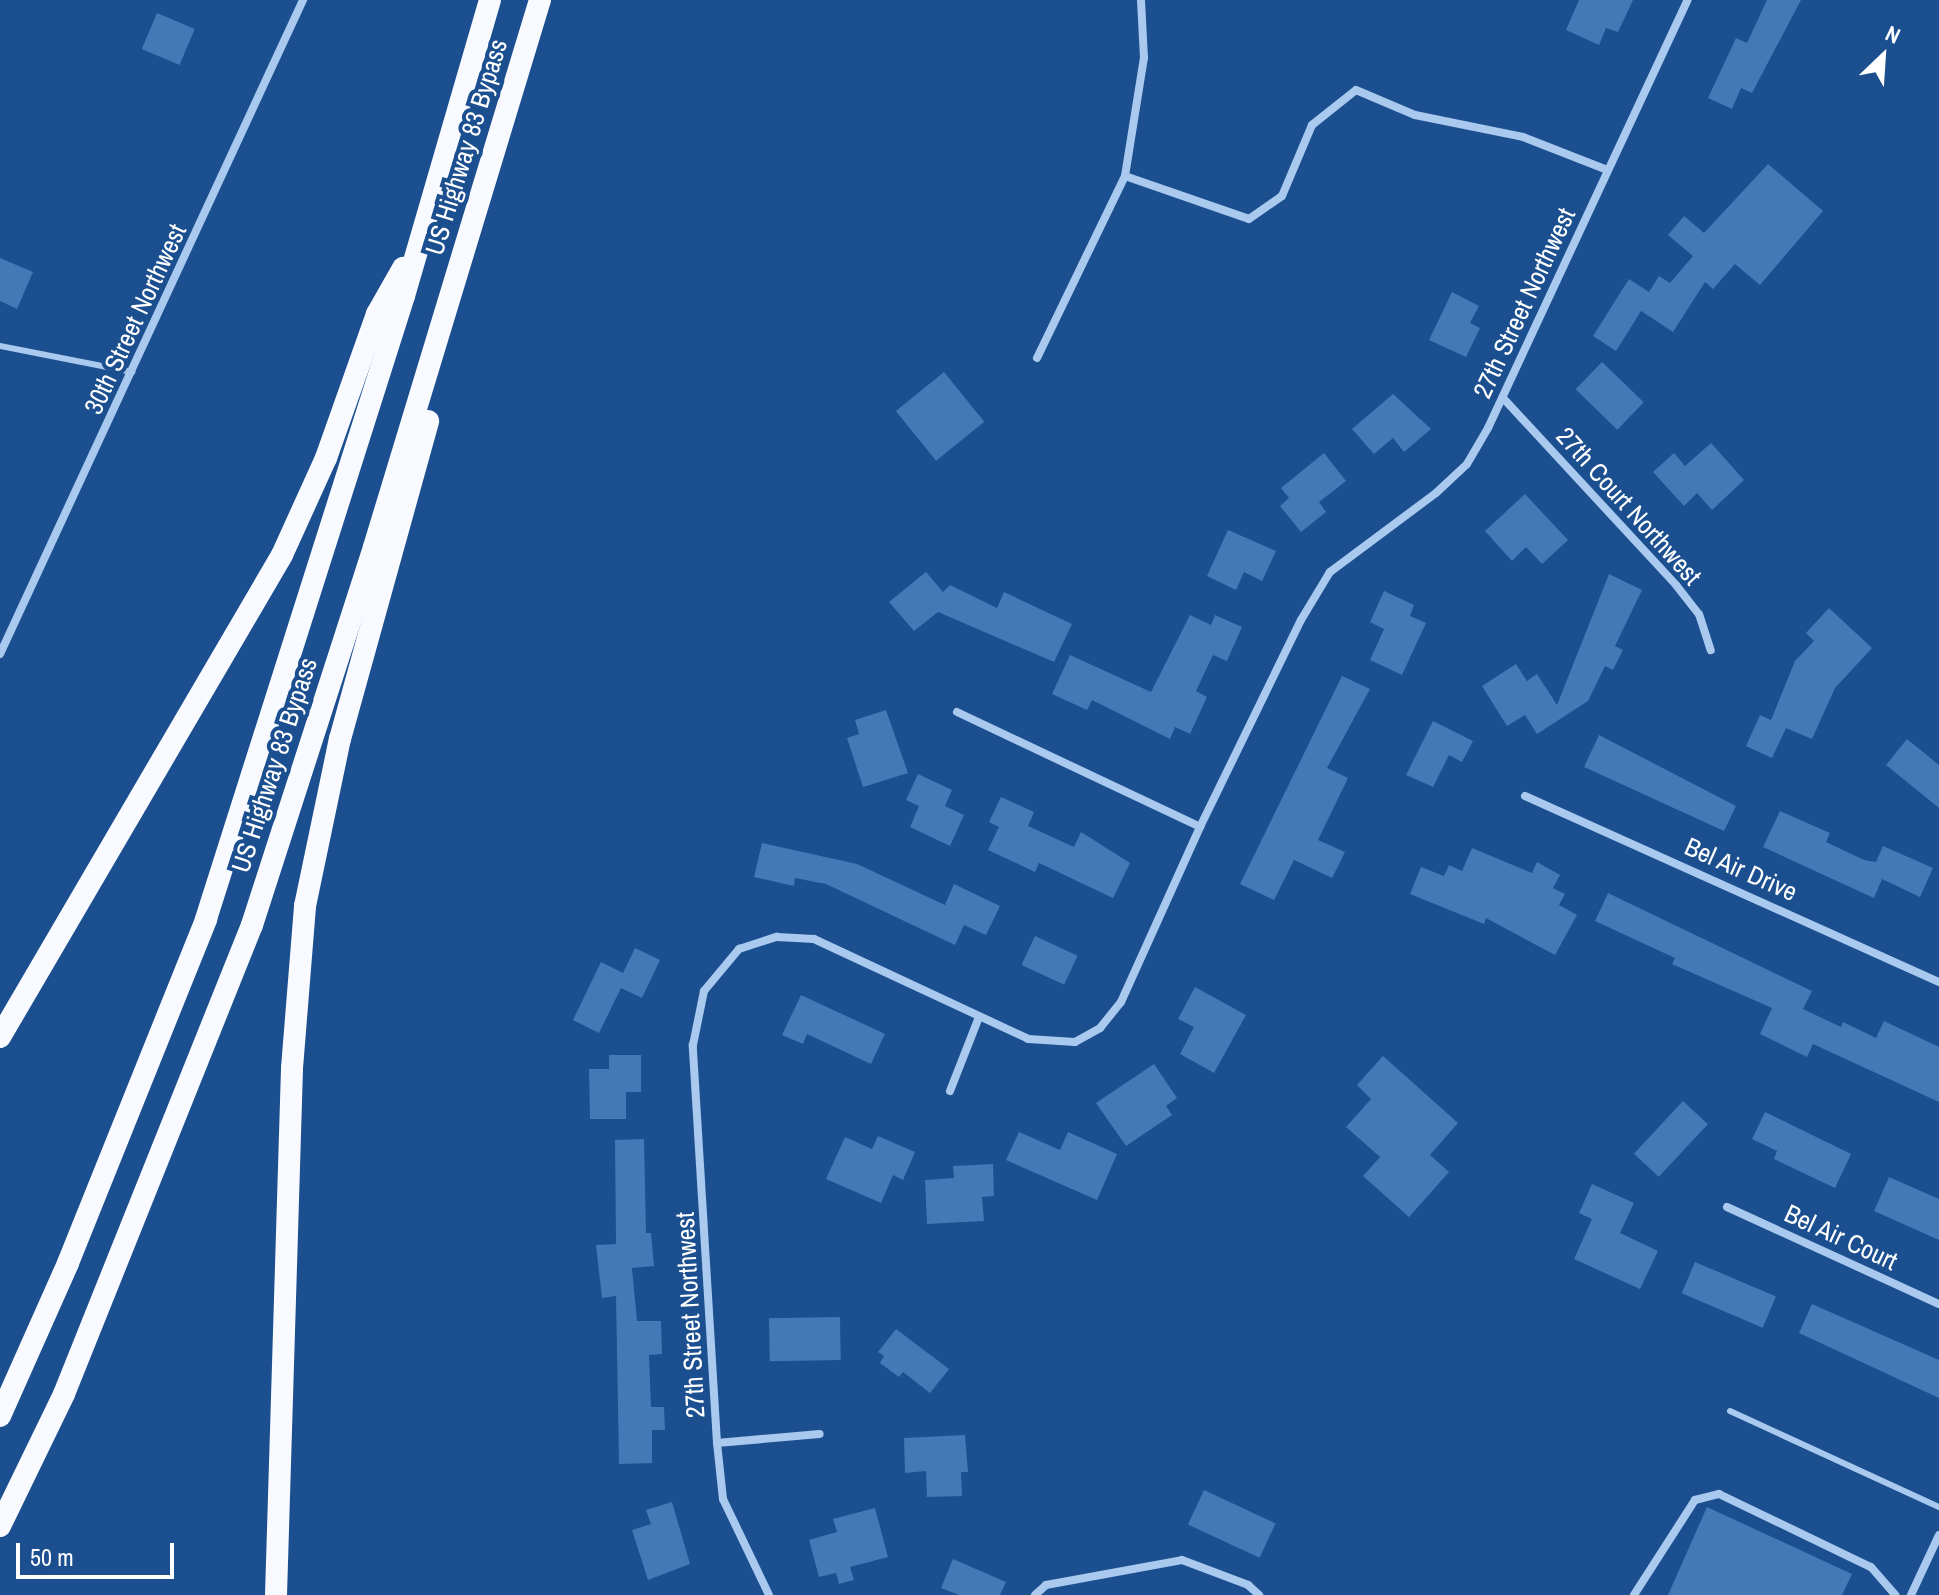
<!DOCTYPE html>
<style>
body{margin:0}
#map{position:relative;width:1939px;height:1595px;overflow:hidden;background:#1b4f8f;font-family:"Archivo Narrow",sans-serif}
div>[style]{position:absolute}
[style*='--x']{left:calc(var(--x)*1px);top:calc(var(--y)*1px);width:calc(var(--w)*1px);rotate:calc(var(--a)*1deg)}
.building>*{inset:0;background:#4478b7;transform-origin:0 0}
.service>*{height:6px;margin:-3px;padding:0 3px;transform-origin:3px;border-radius:3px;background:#a9c9ee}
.minor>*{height:8px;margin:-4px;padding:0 4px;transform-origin:4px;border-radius:4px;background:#a9c9ee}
.trunk>*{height:22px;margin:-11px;padding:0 11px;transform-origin:11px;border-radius:11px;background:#f8faff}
span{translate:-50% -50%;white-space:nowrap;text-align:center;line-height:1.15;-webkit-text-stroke:8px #1b4f8f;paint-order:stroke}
.street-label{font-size:26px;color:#fff}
.north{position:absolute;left:1843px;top:16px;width:80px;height:80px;-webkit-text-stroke:6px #1b4f8f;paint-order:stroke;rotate:25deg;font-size:22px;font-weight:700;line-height:32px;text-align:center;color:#fff}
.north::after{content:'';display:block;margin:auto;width:28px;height:36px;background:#fff;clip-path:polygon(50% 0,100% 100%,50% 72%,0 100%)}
.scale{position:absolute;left:16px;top:1543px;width:158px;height:36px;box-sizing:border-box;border:4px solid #fff;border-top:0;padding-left:10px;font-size:24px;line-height:28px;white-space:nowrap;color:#fff;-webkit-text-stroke:6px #1b4f8f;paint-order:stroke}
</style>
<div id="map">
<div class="building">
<div style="clip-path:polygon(1579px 0,1633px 0,1618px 32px,1606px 28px,1599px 45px,1566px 30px)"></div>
<div style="clip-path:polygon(1767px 0,1801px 0,1752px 93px,1741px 88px,1732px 109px,1708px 98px,1736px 38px,1747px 43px)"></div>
<div style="left:157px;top:13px;width:41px;height:39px;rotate:23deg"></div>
<div style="clip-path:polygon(1768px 164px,1823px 211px,1760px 285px,1735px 264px,1713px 289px,1705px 282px,1673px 332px,1641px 311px,1616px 351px,1593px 336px,1629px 279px,1649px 292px,1659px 276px,1670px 283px,1693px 256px,1668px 235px,1684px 216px,1704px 233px)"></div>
<div style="clip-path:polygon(0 258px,33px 272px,17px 309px,0 301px)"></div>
<div style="clip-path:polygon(1452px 292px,1479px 306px,1470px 323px,1480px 328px,1466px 357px,1429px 340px)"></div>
<div style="left:1602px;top:362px;width:58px;height:38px;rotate:44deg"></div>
<div style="left:944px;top:372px;width:64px;height:62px;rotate:51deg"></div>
<div style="clip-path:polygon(1393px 394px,1431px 429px,1404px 452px,1393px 438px,1374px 454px,1352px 429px)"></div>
<div style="clip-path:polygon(1711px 443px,1744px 480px,1712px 510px,1697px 493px,1684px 506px,1653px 472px,1674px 453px,1685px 466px)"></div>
<div style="clip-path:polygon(1324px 453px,1346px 481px,1319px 502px,1326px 512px,1301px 532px,1280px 506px,1289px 498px,1281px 488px)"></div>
<div style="clip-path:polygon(1525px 494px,1568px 540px,1542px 564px,1526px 547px,1512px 561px,1485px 531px)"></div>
<div style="clip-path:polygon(1228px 530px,1276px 551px,1262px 581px,1244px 572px,1236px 590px,1207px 576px)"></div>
<div style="clip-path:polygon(926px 572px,943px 592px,950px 585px,997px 608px,1004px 592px,1072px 624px,1054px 662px,938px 612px,914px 631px,889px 602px)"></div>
<div style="clip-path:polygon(1609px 574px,1642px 590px,1615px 646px,1623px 650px,1613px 670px,1605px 666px,1588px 701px,1537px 734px,1525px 715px,1507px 726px,1482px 686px,1516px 664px,1527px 681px,1537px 674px,1557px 705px)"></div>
<div style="clip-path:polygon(1384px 591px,1414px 605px,1410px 616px,1426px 623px,1402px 675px,1370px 660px,1384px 629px,1370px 622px)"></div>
<div style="clip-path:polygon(1829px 608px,1872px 648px,1835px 688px,1812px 739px,1786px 728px,1772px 758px,1746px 746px,1760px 715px,1771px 720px,1795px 661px,1814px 641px,1806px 633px)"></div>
<div style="clip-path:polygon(1190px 615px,1211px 625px,1215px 615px,1242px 627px,1227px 661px,1213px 655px,1196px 691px,1207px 697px,1190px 734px,1175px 727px,1170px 739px,1092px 700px,1087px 710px,1052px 694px,1070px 655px,1151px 692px)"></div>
<div style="clip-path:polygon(1342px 676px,1370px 689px,1327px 768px,1348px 778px,1318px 840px,1345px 852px,1332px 878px,1294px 860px,1274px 900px,1240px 884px)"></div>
<div style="clip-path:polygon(886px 710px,908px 773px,863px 787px,847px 738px,859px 734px,855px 720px)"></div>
<div style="clip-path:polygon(1433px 721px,1473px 741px,1462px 762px,1449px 755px,1433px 787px,1406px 775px)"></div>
<div style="clip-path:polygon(1599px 735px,1736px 806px,1724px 831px,1584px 767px)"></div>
<div style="clip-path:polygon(1907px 739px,1939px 765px,1939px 808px,1886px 765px)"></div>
<div style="clip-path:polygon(918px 774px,952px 790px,945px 806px,964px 815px,950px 846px,910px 827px,919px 806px,906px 800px)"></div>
<div style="clip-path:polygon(1001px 797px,1034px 812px,1028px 826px,1074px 847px,1081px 832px,1130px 863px,1113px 898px,1039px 863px,1035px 872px,988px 850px,999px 827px,989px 822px)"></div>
<div style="clip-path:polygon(1780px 811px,1830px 833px,1826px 842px,1864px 860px,1876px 862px,1883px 846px,1933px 868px,1920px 897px,1882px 879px,1874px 898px,1763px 847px)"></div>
<div style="clip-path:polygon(762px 843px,857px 864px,945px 905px,954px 884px,1000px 906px,986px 935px,964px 925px,955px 945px,826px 884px,795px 878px,794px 886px,754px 877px)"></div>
<div style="clip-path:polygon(1472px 848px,1532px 873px,1537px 862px,1560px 875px,1553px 888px,1565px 894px,1559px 905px,1577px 915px,1555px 955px,1486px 918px,1484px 924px,1410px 894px,1421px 867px,1444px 876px,1449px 865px,1462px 871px)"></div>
<div style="clip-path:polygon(1608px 893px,1812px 991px,1803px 1009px,1841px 1027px,1843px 1022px,1876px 1038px,1884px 1021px,1939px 1047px,1939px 1102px,1813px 1044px,1807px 1057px,1760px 1034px,1772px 1008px,1672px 964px,1675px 958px,1595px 921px)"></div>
<div style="left:1035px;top:936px;width:47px;height:32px;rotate:25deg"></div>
<div style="clip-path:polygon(635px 948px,660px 960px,642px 998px,621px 988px,599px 1033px,573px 1020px,601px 962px,623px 973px)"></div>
<div style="clip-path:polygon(1195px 987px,1246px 1015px,1214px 1073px,1180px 1054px,1194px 1027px,1178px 1019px)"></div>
<div style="clip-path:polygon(801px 995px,885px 1034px,871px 1064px,807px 1034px,803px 1044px,782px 1035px)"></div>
<div style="clip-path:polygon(609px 1055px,641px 1055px,641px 1092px,626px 1092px,626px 1119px,590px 1119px,589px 1069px,609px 1069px)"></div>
<div style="clip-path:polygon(1383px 1056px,1458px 1123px,1430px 1155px,1449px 1172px,1409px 1217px,1363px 1176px,1380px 1157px,1346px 1127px,1371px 1099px,1357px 1085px)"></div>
<div style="clip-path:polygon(1154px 1064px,1177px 1098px,1166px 1106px,1172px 1115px,1126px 1146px,1096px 1103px)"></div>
<div style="left:1683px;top:1101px;width:34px;height:72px;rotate:43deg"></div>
<div style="clip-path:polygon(1765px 1112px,1851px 1154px,1835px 1188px,1774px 1159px,1777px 1151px,1752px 1139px)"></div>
<div style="clip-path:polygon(1019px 1132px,1060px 1150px,1068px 1132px,1117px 1154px,1097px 1200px,1006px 1160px)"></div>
<div style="clip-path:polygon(878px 1136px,915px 1152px,903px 1180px,893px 1175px,881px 1203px,826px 1179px,845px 1137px,872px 1149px)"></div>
<div style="clip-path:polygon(644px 1139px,646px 1233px,651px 1233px,654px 1266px,632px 1268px,637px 1321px,661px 1321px,662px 1354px,649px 1355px,651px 1407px,664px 1407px,665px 1430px,652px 1430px,652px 1463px,619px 1464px,616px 1296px,602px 1298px,596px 1245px,616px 1244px,615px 1140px)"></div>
<div style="clip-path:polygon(993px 1164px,994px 1196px,982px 1197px,984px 1221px,927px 1224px,925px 1180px,954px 1178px,953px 1166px)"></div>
<div style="clip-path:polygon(1889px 1177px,1939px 1199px,1939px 1240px,1874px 1211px)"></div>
<div style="clip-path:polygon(1592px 1184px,1634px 1203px,1620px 1233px,1658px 1251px,1640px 1289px,1574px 1259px,1592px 1219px,1579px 1213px)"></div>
<div style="left:1695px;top:1262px;width:88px;height:34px;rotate:23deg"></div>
<div style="clip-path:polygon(1812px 1304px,1939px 1360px,1939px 1398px,1799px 1333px)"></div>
<div style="left:840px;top:1317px;width:43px;height:71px;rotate:89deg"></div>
<div style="clip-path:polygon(896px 1329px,949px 1369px,930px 1393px,903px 1372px,899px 1377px,880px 1363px,884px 1356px,878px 1352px)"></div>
<div style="clip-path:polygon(965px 1435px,968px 1472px,961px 1472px,962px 1496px,927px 1497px,926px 1471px,905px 1473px,904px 1438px)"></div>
<div style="left:1204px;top:1490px;width:79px;height:38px;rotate:25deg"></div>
<div style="clip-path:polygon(672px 1502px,690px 1564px,648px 1580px,632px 1530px,651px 1524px,646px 1510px)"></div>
<div style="clip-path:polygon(1707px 1507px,1852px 1574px,1842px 1595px,1668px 1595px)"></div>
<div style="clip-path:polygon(875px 1508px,888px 1557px,850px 1567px,854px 1580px,839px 1584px,836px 1573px,819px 1577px,809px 1540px,837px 1532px,833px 1519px)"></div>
<div style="clip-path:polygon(953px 1559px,1006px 1582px,1000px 1595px,959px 1595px,941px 1588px)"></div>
</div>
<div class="service">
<div style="--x:0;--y:346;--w:135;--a:11.1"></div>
<div style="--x:1730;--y:1411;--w:230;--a:24.7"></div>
</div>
<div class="minor">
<div style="--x:1125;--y:176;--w:120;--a:-80.9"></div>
<div style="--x:1144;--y:58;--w:58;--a:-93"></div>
<div style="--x:1037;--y:358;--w:202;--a:-64.2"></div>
<div style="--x:1125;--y:176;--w:131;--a:19.1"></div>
<div style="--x:1249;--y:219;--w:40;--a:-34.9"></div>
<div style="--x:1282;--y:196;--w:77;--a:-67.1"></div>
<div style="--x:1312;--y:125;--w:56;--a:-38.5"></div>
<div style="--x:1356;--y:90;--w:64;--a:23"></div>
<div style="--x:1415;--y:115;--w:110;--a:11.5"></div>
<div style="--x:1523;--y:137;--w:90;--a:21.4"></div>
<div style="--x:1503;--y:398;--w:255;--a:47.2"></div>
<div style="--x:1676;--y:585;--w:37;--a:52"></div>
<div style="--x:1699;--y:614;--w:38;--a:72"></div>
<div style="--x:0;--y:654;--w:721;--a:-65.14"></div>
<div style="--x:957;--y:712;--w:269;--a:25.3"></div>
<div style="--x:1525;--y:796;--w:454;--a:24.2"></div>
<div style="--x:950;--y:1091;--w:79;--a:-68.6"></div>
<div style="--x:1727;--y:1207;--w:233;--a:24.6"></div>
<div style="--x:717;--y:1443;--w:103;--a:-5"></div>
<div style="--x:769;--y:1595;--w:106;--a:-115.6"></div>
<div style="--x:723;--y:1499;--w:56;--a:-96.1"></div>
<div style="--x:717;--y:1443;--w:399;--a:-93.5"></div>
<div style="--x:693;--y:1045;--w:55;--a:-78.5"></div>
<div style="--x:704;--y:991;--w:55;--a:-50.2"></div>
<div style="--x:739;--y:949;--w:40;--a:-18"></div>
<div style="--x:777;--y:937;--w:37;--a:3"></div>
<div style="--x:814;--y:939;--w:236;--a:25"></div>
<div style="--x:1028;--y:1039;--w:47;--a:3.7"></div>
<div style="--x:1075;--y:1042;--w:29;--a:-29"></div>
<div style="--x:1100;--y:1028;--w:33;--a:-51"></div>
<div style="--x:1121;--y:1002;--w:192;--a:-65.7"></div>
<div style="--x:1200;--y:827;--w:230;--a:-64"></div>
<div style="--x:1301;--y:620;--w:56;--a:-58.9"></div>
<div style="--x:1330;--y:572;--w:132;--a:-36.7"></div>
<div style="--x:1436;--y:493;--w:42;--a:-43.1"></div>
<div style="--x:1467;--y:464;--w:42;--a:-59.7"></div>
<div style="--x:1488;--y:428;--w:472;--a:-65"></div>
<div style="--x:1035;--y:1595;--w:15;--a:-42"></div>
<div style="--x:1046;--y:1585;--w:138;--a:-10.4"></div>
<div style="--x:1182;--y:1560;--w:71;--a:20.7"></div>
<div style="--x:1248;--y:1585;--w:15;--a:42"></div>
<div style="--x:1634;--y:1595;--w:113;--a:-57.3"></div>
<div style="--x:1695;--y:1500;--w:25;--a:-14"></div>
<div style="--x:1719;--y:1494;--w:169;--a:25.7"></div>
<div style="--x:1871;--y:1567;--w:37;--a:49"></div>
<div style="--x:1911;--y:1595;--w:66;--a:-65"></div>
</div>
<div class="trunk">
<div style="--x:0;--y:1037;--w:558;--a:-59.67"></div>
<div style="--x:282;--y:555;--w:107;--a:-65.6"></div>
<div style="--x:326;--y:458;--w:153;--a:-70.5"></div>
<div style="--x:377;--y:314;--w:53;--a:-60.5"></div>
<div style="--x:0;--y:1416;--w:167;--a:-66"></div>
<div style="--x:68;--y:1263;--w:371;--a:-68.1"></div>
<div style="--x:206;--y:919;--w:654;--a:-72.37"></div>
<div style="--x:404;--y:296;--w:308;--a:-73.8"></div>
<div style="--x:0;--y:1526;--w:147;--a:-64.1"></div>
<div style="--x:64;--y:1394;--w:505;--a:-68.16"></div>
<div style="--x:252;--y:925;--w:397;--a:-72.1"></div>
<div style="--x:374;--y:547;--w:572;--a:-73.12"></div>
<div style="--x:276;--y:1595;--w:527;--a:-88.26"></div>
<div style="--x:292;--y:1068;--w:163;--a:-85.4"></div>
<div style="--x:305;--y:906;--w:171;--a:-78.2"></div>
<div style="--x:340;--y:739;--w:330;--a:-74.5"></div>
</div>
<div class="street-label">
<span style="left:466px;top:147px;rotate:-73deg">US Highway 83 Bypass</span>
<span style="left:1524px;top:303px;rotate:-65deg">27th Street Northwest</span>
<span style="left:135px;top:319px;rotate:-65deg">30th Street Northwest</span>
<span style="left:1629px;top:506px;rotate:48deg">27th Court Northwest</span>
<span style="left:274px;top:765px;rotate:-72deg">US Highway 83 Bypass</span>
<span style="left:1741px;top:869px;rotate:24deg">Bel Air Drive</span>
<span style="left:1841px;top:1237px;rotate:25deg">Bel Air Court</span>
<span style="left:690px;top:1315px;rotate:-93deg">27th Street Northwest</span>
</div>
<div class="north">N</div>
<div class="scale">50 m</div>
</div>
